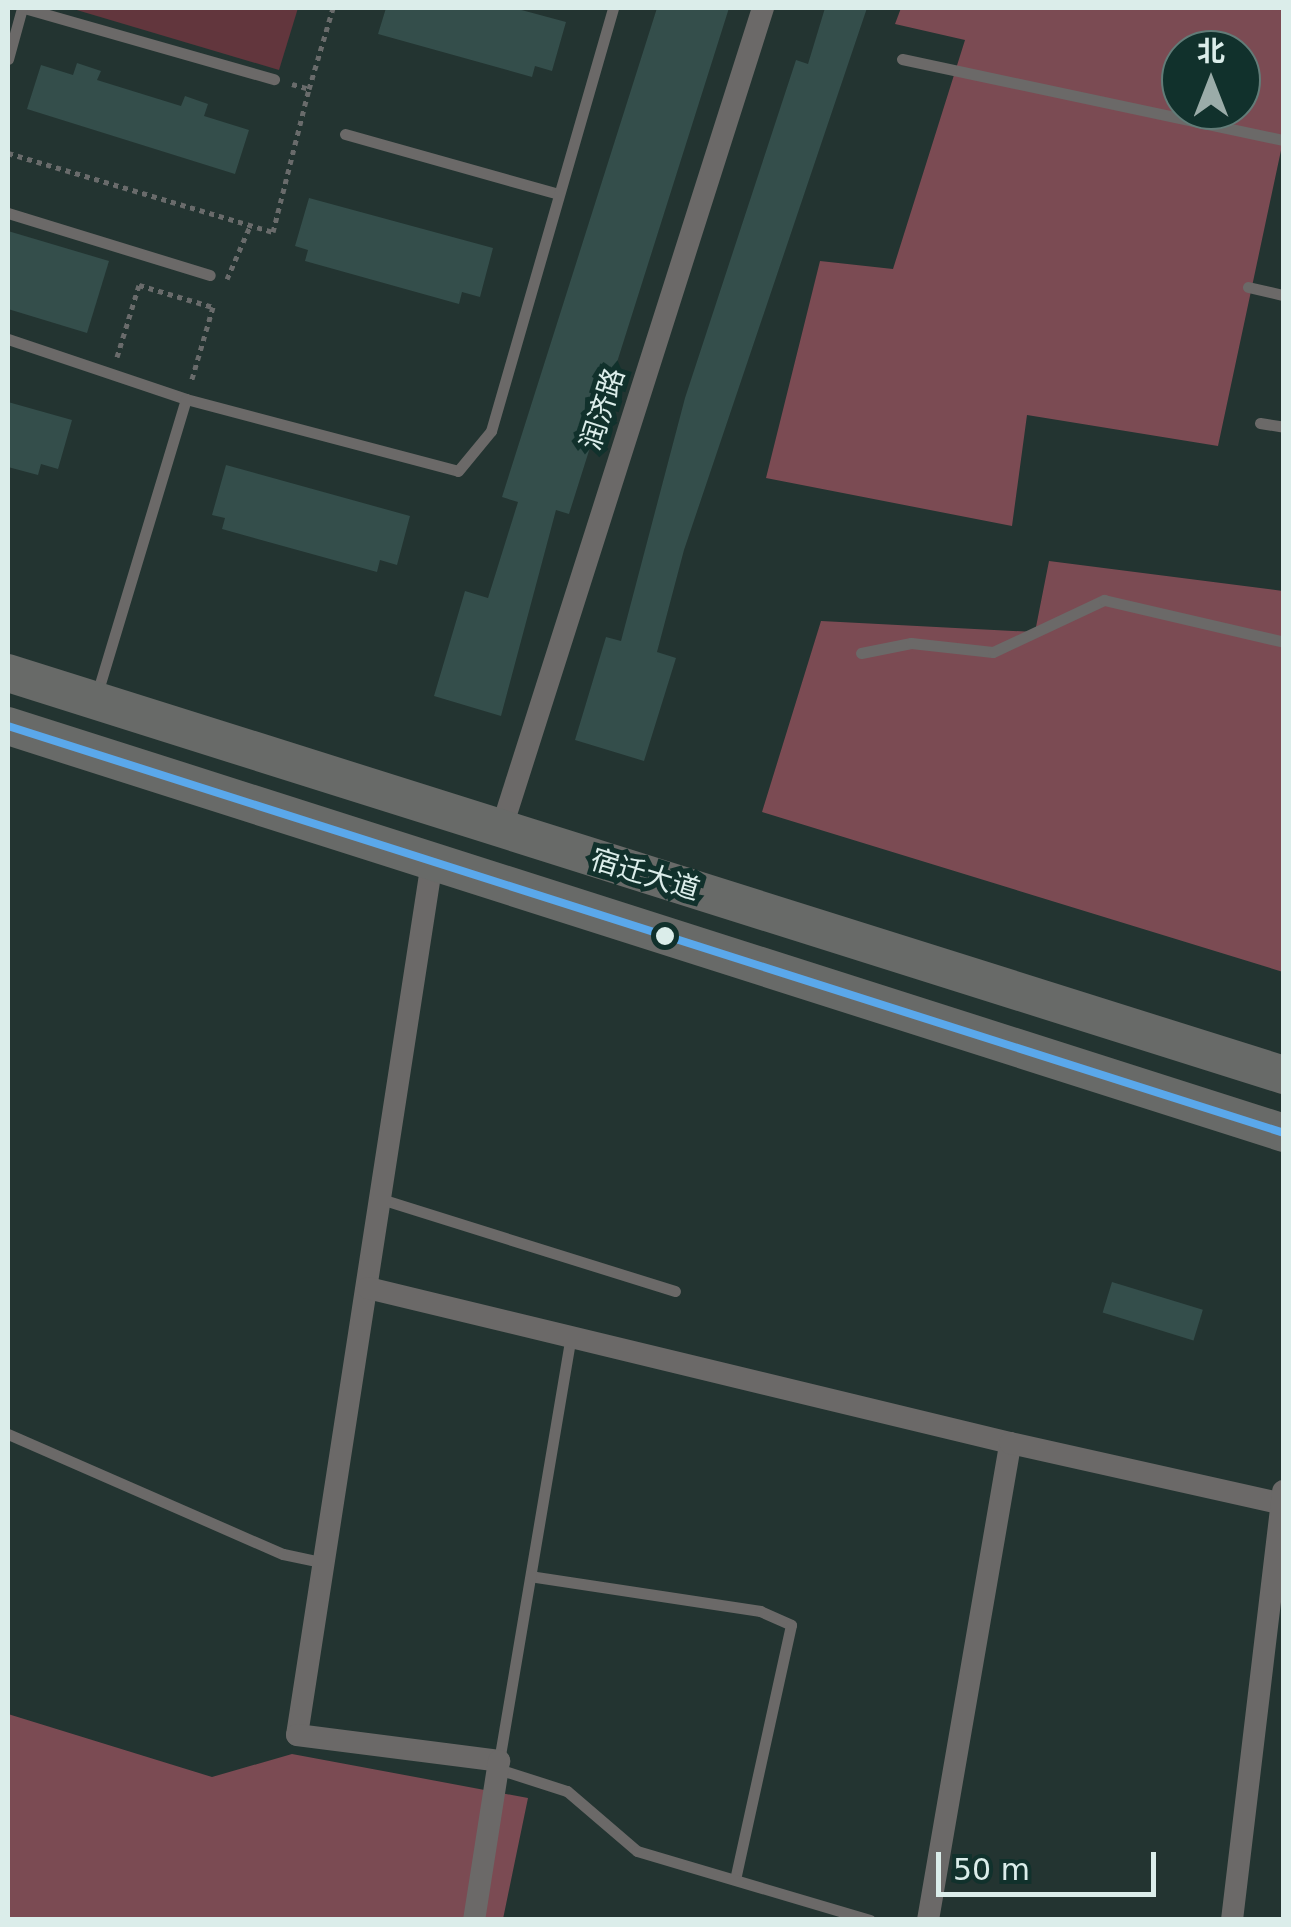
<!DOCTYPE html>
<meta charset="utf-8">
<style>
body{margin:0}
#map{position:relative;width:1291px;height:1927px;overflow:hidden;background:#233431;font-family:"DejaVu Sans","Noto Sans SC",sans-serif}
div>[style]{position:absolute}
[style*='--x']{left:calc(var(--x)*1px);top:calc(var(--y)*1px);width:calc(var(--w)*1px);rotate:calc(var(--a)*1deg)}
.green>*{inset:0;background:#62363d}
.forest>*{inset:0;background:#7b4b53}
.building>*{inset:0;background:#344e4b;transform-origin:0 0}
.path>*{height:5px;margin-top:-2.5px;transform-origin:0;background:repeating-linear-gradient(90deg,#696b6b 0 5px,transparent 0 10px)}
.service>*{height:11px;margin:-5.5px;padding:0 5.5px;transform-origin:5.5px;border-radius:5.5px;background:#6b6968}
.minor>*{height:22px;margin:-11px;padding:0 11px;transform-origin:11px;border-radius:11px;background:#6b6968}
.primary>*{height:38px;margin:-19px;padding:0 19px;transform-origin:19px;border-radius:19px;background:#686a68}
.bus-1>*{height:8px;margin:-4px;padding:0 4px;transform-origin:4px;border-radius:4px;background:#5aa8eb}
.dots>*{width:28px;height:28px;translate:-50% -50%;box-sizing:border-box;border:5px solid #11312c;border-radius:50%}
span{translate:-50% -50%;white-space:nowrap;text-align:center;line-height:1.15;-webkit-text-stroke:10px #11312c;paint-order:stroke}
.street-label{font-size:28px;color:#dbedea}
.frame{position:absolute;inset:0;border:10px solid #dbedea;pointer-events:none}
.north{position:absolute;left:1161px;top:30px;width:100px;height:100px;box-sizing:border-box;background:#11312c;border:2px solid #627c78;border-radius:50%;rotate:0deg;font-size:28px;font-weight:700;line-height:40px;text-align:center;color:#dbedea}
.north::after{content:'';display:block;margin:auto;width:35px;height:45px;background:#9baca9;clip-path:polygon(50% 0,100% 100%,50% 72%,0 100%)}
.scale{position:absolute;left:936px;top:1852px;width:220px;height:45px;box-sizing:border-box;border:5px solid #dbedea;border-top:0;padding-left:12px;font-size:30px;line-height:35px;white-space:nowrap;color:#dbedea;-webkit-text-stroke:8px #11312c;paint-order:stroke}
</style>
<div id="map">
<div class="green">
<div style="clip-path:polygon(70px 8px,298px 8px,279px 70px)"></div>
</div>
<div class="forest">
<div style="clip-path:polygon(evenodd,901px 8px,1283px 8px,1283px 141px,1218px 446px,1027px 415px,1012px 526px,766px 478px,820px 261px,893px 269px,965px 40px,895px 24px,901px 8px,1181px 50px,1241px 50px,1241px 110px,1181px 110px,1181px 50px)"></div>
<div style="clip-path:polygon(1049px 561px,1283px 591px,1283px 972px,762px 812px,821px 621px,1035px 632px)"></div>
<div style="clip-path:polygon(8px 1714px,212px 1777px,292px 1754px,528px 1798px,503px 1919px,8px 1919px)"></div>
</div>
<div class="building">
<div style="clip-path:polygon(386px 8px,514px 8px,566px 22px,552px 71px,535px 66px,532px 77px,378px 34px)"></div>
<div style="clip-path:polygon(657px 8px,729px 8px,569px 514px,556px 510px,501px 716px,434px 696px,465px 591px,488px 598px,518px 502px,502px 497px)"></div>
<div style="clip-path:polygon(825px 8px,867px 8px,684px 550px,657px 652px,676px 658px,644px 761px,575px 740px,606px 637px,621px 641px,685px 398px,796px 60px,808px 64px)"></div>
<div style="clip-path:polygon(77px 63px,101px 71px,97px 80px,181px 106px,185px 96px,208px 104px,204px 116px,249px 130px,235px 174px,27px 109px,41px 65px,73px 75px)"></div>
<div style="clip-path:polygon(309px 198px,493px 248px,480px 297px,462px 292px,459px 304px,305px 261px,308px 250px,295px 246px)"></div>
<div style="clip-path:polygon(8px 231px,109px 261px,87px 333px,8px 309px)"></div>
<div style="clip-path:polygon(8px 402px,72px 420px,58px 469px,41px 464px,38px 475px,8px 467px)"></div>
<div style="clip-path:polygon(226px 465px,410px 516px,397px 565px,380px 560px,377px 572px,222px 529px,225px 518px,212px 515px)"></div>
<div style="left:1112px;top:1282px;width:95px;height:32px;rotate:17deg"></div>
</div>
<div class="path">
<div style="--x:292;--y:84;--w:18;--a:16"></div>
<div style="--x:309;--y:89;--w:84;--a:-73.5"></div>
<div style="--x:8;--y:153;--w:277;--a:16.6"></div>
<div style="--x:273;--y:232;--w:147;--a:-75.9"></div>
<div style="--x:227;--y:279;--w:58;--a:-66.5"></div>
<div style="--x:117;--y:357;--w:75;--a:-73"></div>
<div style="--x:139;--y:285;--w:77;--a:16.6"></div>
<div style="--x:213;--y:307;--w:78;--a:106.3"></div>
</div>
<div class="service">
<div style="--x:24;--y:8;--w:260;--a:15.9"></div>
<div style="--x:8;--y:59;--w:53;--a:-74.6"></div>
<div style="--x:902;--y:59;--w:390;--a:12"></div>
<div style="--x:345;--y:134;--w:222;--a:15.7"></div>
<div style="--x:8;--y:213;--w:211;--a:17.1"></div>
<div style="--x:1248;--y:287;--w:37;--a:13"></div>
<div style="--x:8;--y:339;--w:188;--a:18.6"></div>
<div style="--x:186;--y:399;--w:281;--a:14.8"></div>
<div style="--x:458;--y:471;--w:52;--a:-50.5"></div>
<div style="--x:491;--y:431;--w:440;--a:-73.9"></div>
<div style="--x:1260;--y:423;--w:24;--a:9"></div>
<div style="--x:861;--y:653;--w:51;--a:-11.3"></div>
<div style="--x:911;--y:643;--w:82;--a:6.3"></div>
<div style="--x:993;--y:652;--w:123;--a:-25.1"></div>
<div style="--x:1104;--y:600;--w:185;--a:13.1"></div>
<div style="--x:96;--y:697;--w:311;--a:-73.2"></div>
<div style="--x:381;--y:1199;--w:308;--a:17.4"></div>
<div style="--x:8;--y:1434;--w:300;--a:23.6"></div>
<div style="--x:283;--y:1554;--w:38;--a:12"></div>
<div style="--x:536;--y:1577;--w:227;--a:8.6"></div>
<div style="--x:760;--y:1611;--w:34;--a:24"></div>
<div style="--x:791;--y:1625;--w:260;--a:102.4"></div>
<div style="--x:499;--y:1761;--w:430;--a:-80.4"></div>
<div style="--x:498;--y:1769;--w:72;--a:17.7"></div>
<div style="--x:567;--y:1791;--w:92;--a:40.6"></div>
<div style="--x:637;--y:1851;--w:243;--a:16.5"></div>
</div>
<div class="minor">
<div style="--x:501;--y:830;--w:863;--a:-72.32"></div>
<div style="--x:432;--y:862;--w:883;--a:98.79"></div>
<div style="--x:297;--y:1735;--w:204;--a:7.3"></div>
<div style="--x:499;--y:1761;--w:161;--a:98.9"></div>
<div style="--x:368;--y:1288;--w:660;--a:13.57"></div>
<div style="--x:928;--y:1920;--w:484;--a:-80.2"></div>
<div style="--x:1010;--y:1443;--w:279;--a:12.6"></div>
<div style="--x:1232;--y:1920;--w:432;--a:-83.2"></div>
</div>
<div class="primary">
<div style="--x:8;--y:673;--w:1338;--a:17.49"></div>
<div style="--x:8;--y:726;--w:1339;--a:17.69"></div>
</div>
<div class="bus-1">
<div style="--x:8;--y:726;--w:1339;--a:17.69"></div>
</div>
<div class="dots">
<div style="left:665px;top:936px;background:#dbedea"></div>
</div>
<div class="street-label">
<span style="left:603px;top:409px;rotate:-72deg">润济路</span>
<span style="left:645px;top:875px;rotate:17deg">宿迁大道</span>
</div>
<div class="frame"></div>
<div class="north">北</div>
<div class="scale">50 m</div>
</div>
